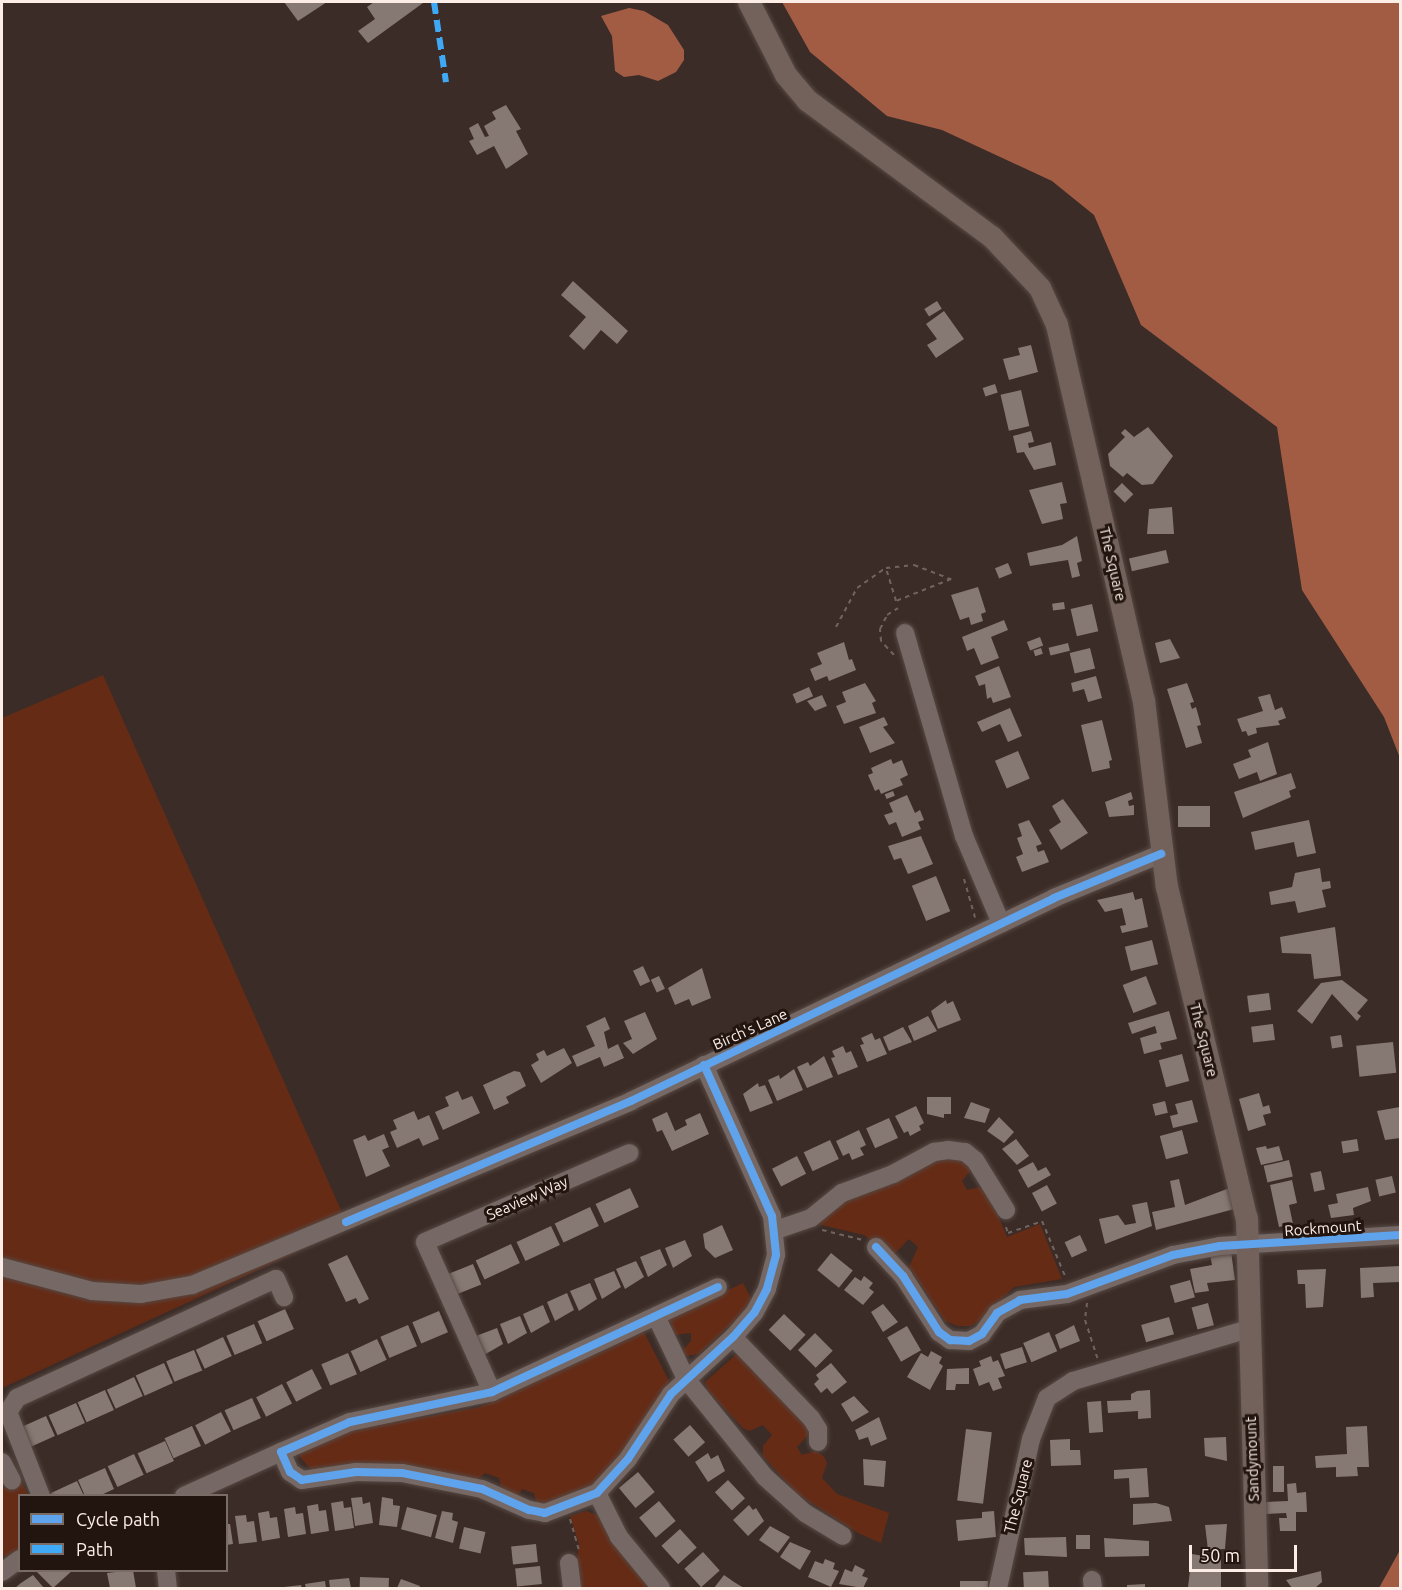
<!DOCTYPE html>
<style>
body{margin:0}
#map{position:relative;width:1402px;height:1590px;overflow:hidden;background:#3c2c27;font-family:Ubuntu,sans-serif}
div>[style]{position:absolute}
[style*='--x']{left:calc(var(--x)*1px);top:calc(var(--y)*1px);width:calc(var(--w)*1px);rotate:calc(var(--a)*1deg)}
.green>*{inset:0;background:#662b15}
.water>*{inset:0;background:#a35c44}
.building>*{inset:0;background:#867873;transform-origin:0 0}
.path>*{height:2px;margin-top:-1px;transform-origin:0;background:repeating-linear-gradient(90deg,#706460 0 4.5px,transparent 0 9px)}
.roads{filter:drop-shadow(0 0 2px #564944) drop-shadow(0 0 2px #564944)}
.minor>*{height:18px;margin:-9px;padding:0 9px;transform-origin:9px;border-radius:9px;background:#766965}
.major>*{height:22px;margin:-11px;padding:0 11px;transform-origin:11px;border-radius:11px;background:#73625c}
.quiet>*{height:6px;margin-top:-3px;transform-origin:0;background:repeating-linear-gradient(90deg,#3fa9f5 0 12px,transparent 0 18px)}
.cycleway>*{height:8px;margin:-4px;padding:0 4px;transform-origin:4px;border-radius:4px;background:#60a3ed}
span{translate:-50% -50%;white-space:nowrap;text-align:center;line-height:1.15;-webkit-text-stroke:6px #221510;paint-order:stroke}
.street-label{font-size:15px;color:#fcede7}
.frame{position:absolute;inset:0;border:3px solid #fcede7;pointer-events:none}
.legend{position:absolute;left:18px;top:1494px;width:210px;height:78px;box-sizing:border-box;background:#221510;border:2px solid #796b66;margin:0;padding:8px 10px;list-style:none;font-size:18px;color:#fcede7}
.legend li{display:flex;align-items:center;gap:12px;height:30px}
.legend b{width:30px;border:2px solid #796b66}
.scale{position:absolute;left:1189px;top:1545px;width:108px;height:27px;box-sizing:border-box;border:3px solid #fcede7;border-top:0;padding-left:8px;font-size:18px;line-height:21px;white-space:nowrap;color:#fcede7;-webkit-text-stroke:4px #221510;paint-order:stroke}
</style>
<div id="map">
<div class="green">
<div style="clip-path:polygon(103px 675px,349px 1228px,2px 1388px,2px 718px)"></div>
<div style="clip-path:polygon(937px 1156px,969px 1161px,970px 1171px,962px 1181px,967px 1190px,987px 1185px,1003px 1212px,998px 1215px,1007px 1237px,1040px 1224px,1062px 1279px,1014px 1287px,980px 1320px,971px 1326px,958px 1326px,945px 1321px,909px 1267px,918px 1247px,909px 1239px,895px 1253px,884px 1250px,864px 1235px,813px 1223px,829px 1207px)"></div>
<div style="clip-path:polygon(743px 1283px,751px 1298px,750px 1306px,699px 1354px,686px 1356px,681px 1352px,691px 1341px,691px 1333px,674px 1335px,669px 1318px)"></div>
<div style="clip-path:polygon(644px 1332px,670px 1383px,632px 1443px,591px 1486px,549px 1506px,537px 1504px,534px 1493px,522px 1489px,517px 1498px,502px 1491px,499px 1478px,485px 1473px,478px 1479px,314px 1473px,300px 1457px,298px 1452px,342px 1432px,480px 1407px)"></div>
<div style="clip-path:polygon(740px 1351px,812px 1431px,797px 1447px,802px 1455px,815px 1451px,824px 1456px,827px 1463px,822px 1478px,837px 1494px,889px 1513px,881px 1543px,858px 1533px,796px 1493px,763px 1456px,763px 1446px,772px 1435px,763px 1425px,749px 1431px,743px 1428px,708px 1391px,705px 1382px)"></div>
<div style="clip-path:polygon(21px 1480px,28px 1495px,20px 1496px,19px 1552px,8px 1559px,2px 1553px,2px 1483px,4px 1488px)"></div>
<div style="clip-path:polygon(586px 1511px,597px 1515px,620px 1552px,652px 1588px,580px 1588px,576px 1567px,579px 1544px,570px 1516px)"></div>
</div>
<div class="water">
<div style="clip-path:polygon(782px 2px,1400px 2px,1400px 758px,1384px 717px,1302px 590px,1277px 427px,1141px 325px,1094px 215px,1052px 181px,942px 130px,887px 116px,810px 52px)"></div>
<div style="clip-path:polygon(629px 8px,644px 11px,668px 25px,684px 50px,684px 60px,676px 72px,658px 81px,639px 75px,624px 77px,615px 71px,612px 36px,601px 16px)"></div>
<div style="clip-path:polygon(1400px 1550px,1400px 1588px,1379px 1588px)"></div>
</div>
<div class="building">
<div style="clip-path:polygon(284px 2px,327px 2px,298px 21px)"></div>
<div style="clip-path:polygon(374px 2px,422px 2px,423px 3px,368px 43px,358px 31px,375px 19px,367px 7px)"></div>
<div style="clip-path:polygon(506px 105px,521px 129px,516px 131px,528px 154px,506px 169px,494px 146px,477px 155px,469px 141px,474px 139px,469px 128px,478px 123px,485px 137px,489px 136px,484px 126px,496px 119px,492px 112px)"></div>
<div style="clip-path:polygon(573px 281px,628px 331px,617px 344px,601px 330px,584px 350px,569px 336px,586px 317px,561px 295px)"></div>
<div style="left:937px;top:301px;width:9px;height:15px;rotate:58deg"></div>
<div style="clip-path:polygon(944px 311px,964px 339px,936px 358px,927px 345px,937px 339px,926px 324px)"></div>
<div style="clip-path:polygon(1031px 345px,1038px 372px,1009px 380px,1003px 359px,1020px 355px,1018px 348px)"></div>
<div style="left:995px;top:384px;width:9px;height:13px;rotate:72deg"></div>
<div style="left:1021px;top:390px;width:37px;height:21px;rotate:77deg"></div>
<div style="clip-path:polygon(1148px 427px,1173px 456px,1153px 484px,1142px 485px,1127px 473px,1123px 477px,1110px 466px,1108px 454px,1125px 437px,1121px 433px,1125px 429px,1134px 437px)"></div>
<div style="clip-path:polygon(1031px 431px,1034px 442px,1028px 443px,1029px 448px,1051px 442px,1056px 465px,1034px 470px,1024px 452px,1017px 453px,1013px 436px)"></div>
<div style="clip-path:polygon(1062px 482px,1067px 503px,1060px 504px,1063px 519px,1042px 524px,1029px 490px)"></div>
<div style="left:1122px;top:483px;width:16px;height:12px;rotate:45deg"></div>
<div style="clip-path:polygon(1172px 507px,1174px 534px,1147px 534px,1149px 509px)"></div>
<div style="clip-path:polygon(1077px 536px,1082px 561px,1077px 563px,1080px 576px,1072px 578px,1068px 560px,1030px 566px,1027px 553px,1062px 545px)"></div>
<div style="left:1166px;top:550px;width:13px;height:38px;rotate:77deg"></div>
<div style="left:1008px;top:563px;width:11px;height:14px;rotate:68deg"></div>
<div style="clip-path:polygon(978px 587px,986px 612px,981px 614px,983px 621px,971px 625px,969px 617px,960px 620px,951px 595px)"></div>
<div style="left:1064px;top:602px;width:7px;height:12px;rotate:82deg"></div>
<div style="left:1092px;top:604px;width:28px;height:22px;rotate:77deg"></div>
<div style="clip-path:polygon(1004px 620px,1008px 630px,991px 637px,999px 658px,981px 665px,974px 648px,967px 651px,962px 637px)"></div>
<div style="left:1040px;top:637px;width:9px;height:14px;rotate:69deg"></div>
<div style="clip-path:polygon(1170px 639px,1180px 658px,1160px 663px,1155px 643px)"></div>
<div style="clip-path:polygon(844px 642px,849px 660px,852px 659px,856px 670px,829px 681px,827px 676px,815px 681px,810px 669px,822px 664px,817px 653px)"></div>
<div style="left:1068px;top:643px;width:8px;height:20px;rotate:76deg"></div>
<div style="left:1041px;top:648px;width:6px;height:8px;rotate:72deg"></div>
<div style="left:1090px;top:648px;width:21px;height:21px;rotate:76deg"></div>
<div style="clip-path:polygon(999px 666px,1011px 697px,993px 703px,991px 697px,987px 699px,985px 684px,979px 686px,975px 676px)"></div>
<div style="clip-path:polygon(1096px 676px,1102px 698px,1088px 702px,1084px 689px,1073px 692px,1071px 683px)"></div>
<div style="clip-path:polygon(865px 683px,876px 701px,872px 703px,876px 713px,844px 724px,836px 706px,846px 702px,842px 692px)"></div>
<div style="clip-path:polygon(1187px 683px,1194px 702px,1190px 703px,1192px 709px,1196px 707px,1201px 725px,1197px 726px,1202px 743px,1186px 748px,1167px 689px)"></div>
<div style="left:809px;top:687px;width:10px;height:18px;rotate:66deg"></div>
<div style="clip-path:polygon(1270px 694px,1275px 710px,1282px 707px,1286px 718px,1278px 721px,1280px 725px,1256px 728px,1257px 733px,1248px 736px,1246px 731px,1242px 732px,1237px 719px,1263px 711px,1258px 697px)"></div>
<div style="clip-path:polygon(822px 695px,827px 706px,815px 711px,807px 701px)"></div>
<div style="clip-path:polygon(1010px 708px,1022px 736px,1008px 742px,1000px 724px,982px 732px,977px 722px)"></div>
<div style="clip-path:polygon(884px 717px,888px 725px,883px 727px,895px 743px,870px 753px,859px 727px)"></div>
<div style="clip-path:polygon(1102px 720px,1112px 760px,1109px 761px,1110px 768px,1092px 772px,1081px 725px)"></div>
<div style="clip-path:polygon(1268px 742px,1277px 774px,1260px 781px,1257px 772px,1239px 779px,1233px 764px,1251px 757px,1248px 750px)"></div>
<div style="left:1018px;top:751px;width:30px;height:25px;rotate:67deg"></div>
<div style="clip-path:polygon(891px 759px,893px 764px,902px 760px,908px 775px,900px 779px,903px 785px,881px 794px,879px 789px,875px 791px,868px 775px,873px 773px,871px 768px)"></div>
<div style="clip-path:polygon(1291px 773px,1296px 788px,1289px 791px,1291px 797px,1243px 818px,1234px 792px)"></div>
<div style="left:893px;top:791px;width:5px;height:9px;rotate:68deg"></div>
<div style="clip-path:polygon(1131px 792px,1133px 799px,1128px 801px,1129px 806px,1134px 805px,1134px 815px,1109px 817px,1105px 802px)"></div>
<div style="clip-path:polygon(907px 795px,915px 813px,920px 810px,924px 820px,918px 822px,921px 829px,902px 837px,896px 822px,889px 825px,884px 815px,893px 812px,889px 803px)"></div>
<div style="clip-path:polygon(1063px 799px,1088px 833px,1061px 850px,1049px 830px,1061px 822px,1052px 806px)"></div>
<div style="left:1178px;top:806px;width:32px;height:21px"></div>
<div style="clip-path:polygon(1029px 820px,1042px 844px,1036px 846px,1038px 852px,1044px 850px,1049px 862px,1022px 872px,1016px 857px,1023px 854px,1017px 838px,1022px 836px,1018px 824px)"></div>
<div style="clip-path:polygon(1309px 820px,1316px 853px,1297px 857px,1294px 842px,1255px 850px,1251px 832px)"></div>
<div style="clip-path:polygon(921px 836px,933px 864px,908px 874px,901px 858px,894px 860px,888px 846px)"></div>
<div style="clip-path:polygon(1320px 868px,1322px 882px,1330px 881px,1331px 888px,1322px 890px,1326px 907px,1298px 913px,1295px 901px,1271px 905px,1269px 892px,1292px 887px,1295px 873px)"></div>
<div style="left:936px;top:876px;width:38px;height:26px;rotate:68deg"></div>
<div style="clip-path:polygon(1133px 892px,1135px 900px,1142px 898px,1148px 927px,1122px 933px,1120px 926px,1126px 925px,1122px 908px,1105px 912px,1097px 900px)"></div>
<div style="clip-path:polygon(1335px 927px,1341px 976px,1314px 979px,1311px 954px,1282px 953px,1280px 937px)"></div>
<div style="left:1152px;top:940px;width:25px;height:28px;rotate:76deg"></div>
<div style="left:643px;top:966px;width:17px;height:11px;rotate:65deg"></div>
<div style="clip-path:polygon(702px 968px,711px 998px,692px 1006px,689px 999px,675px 1005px,668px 988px)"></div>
<div style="left:659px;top:976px;width:14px;height:9px;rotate:65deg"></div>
<div style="left:1146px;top:976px;width:30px;height:25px;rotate:69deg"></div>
<div style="clip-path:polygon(1342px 980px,1368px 1000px,1357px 1013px,1361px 1016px,1357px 1021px,1332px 994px,1312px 1024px,1297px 1011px,1321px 983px)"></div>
<div style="left:1269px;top:993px;width:17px;height:22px;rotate:83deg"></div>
<div style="clip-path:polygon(946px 1000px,947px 1004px,953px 1001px,961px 1020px,938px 1029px,931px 1011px)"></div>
<div style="clip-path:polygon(1169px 1011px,1177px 1039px,1160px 1043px,1162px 1049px,1144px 1054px,1140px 1038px,1157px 1033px,1155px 1026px,1132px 1034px,1128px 1023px)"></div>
<div style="clip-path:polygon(645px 1012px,657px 1039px,633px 1054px,623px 1043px,632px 1039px,624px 1021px)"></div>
<div style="clip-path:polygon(928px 1016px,937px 1031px,914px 1041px,908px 1026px)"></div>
<div style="clip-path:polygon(605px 1017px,610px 1029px,604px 1032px,608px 1049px,618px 1044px,624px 1058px,604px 1067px,600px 1057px,577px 1067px,572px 1056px,595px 1046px,586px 1026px)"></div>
<div style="left:1273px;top:1024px;width:16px;height:22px;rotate:83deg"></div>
<div style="clip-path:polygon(903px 1027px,912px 1042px,889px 1051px,883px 1037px)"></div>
<div style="clip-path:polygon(872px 1033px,875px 1040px,880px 1038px,887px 1054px,867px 1062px,860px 1045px,864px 1044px,861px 1038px)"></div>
<div style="left:1341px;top:1035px;width:12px;height:11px;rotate:81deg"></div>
<div style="left:1393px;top:1042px;width:31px;height:37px;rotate:84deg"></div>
<div style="clip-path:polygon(843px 1046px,846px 1053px,851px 1051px,858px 1067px,838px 1075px,831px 1058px,835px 1057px,832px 1051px)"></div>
<div style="clip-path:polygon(564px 1048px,572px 1063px,541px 1083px,531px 1065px,539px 1060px,536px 1054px,544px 1050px,547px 1056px)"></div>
<div style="left:1182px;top:1054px;width:28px;height:24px;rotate:75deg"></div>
<div style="clip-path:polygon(824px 1056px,833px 1077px,807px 1088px,797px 1067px,808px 1062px,810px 1066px)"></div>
<div style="clip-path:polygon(794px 1069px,803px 1090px,777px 1101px,768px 1080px,779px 1075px,780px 1079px)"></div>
<div style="clip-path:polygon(514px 1071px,520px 1072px,526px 1086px,506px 1097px,509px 1103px,494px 1110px,483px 1085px)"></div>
<div style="clip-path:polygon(758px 1083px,759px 1087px,765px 1085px,773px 1103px,750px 1112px,743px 1094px)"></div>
<div style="clip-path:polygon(458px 1091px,462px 1100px,472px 1096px,480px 1113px,443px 1130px,435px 1112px,449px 1106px,445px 1097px)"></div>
<div style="clip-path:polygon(1259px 1093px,1263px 1107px,1269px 1105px,1271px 1113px,1263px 1115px,1266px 1125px,1248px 1131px,1239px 1099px)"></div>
<div style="clip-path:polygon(927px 1097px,951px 1097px,951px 1114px,944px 1114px,944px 1118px,927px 1114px)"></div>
<div style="clip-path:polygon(1192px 1100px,1198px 1122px,1173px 1128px,1170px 1116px,1178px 1114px,1175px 1104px)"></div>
<div style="left:1165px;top:1101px;width:12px;height:13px;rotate:76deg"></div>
<div style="clip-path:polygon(971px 1102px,990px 1109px,985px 1123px,964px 1118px)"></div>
<div style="clip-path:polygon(916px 1106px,924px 1123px,919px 1126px,921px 1130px,910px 1136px,908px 1131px,904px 1133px,895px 1116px)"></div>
<div style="clip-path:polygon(1400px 1107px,1400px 1138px,1385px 1140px,1377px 1111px)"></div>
<div style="clip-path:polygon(414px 1111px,418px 1120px,429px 1115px,439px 1139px,423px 1146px,419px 1138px,397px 1148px,390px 1132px,397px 1129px,393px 1120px)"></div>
<div style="clip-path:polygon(667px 1112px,675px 1131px,687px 1125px,685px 1120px,700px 1113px,709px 1134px,672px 1151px,662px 1130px,657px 1132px,652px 1119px)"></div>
<div style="clip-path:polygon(999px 1117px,1014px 1132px,1004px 1143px,987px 1131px)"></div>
<div style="left:889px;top:1118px;width:22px;height:25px;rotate:66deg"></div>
<div style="clip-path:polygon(859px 1130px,866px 1145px,860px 1148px,864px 1155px,852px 1160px,849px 1153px,843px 1156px,836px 1141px)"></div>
<div style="left:1182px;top:1130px;width:24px;height:23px;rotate:75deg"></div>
<div style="clip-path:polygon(384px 1134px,389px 1147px,382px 1150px,390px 1166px,366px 1177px,353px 1140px,365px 1135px,368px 1141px)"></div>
<div style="clip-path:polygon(1016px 1139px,1029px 1156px,1017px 1165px,1002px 1149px)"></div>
<div style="left:1357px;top:1139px;width:12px;height:16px;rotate:81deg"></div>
<div style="left:830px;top:1140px;width:21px;height:29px;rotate:65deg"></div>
<div style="clip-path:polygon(1266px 1146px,1267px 1149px,1279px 1146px,1283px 1160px,1261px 1165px,1256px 1148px)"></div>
<div style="left:797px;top:1156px;width:20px;height:28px;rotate:63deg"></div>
<div style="left:1289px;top:1160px;width:17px;height:26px;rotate:77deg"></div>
<div style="clip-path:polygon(1033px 1162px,1038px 1171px,1046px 1167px,1051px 1175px,1028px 1188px,1018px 1170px)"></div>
<div style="left:1321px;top:1171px;width:19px;height:11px;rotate:78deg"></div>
<div style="left:1392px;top:1176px;width:17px;height:17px;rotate:77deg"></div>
<div style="clip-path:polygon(1179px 1179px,1185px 1205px,1232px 1187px,1238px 1208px,1156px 1230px,1152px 1212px,1175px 1207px,1170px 1181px)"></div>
<div style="clip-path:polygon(1292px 1180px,1297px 1203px,1289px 1205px,1293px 1224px,1279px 1227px,1270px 1185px)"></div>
<div style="left:1047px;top:1185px;width:21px;height:17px;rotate:62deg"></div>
<div style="clip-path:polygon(1368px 1187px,1371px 1201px,1353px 1208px,1354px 1215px,1331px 1218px,1328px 1205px,1338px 1203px,1336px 1194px)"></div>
<div style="left:630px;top:1188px;width:21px;height:38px;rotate:65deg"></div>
<div style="clip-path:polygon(1147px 1202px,1152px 1226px,1105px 1244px,1099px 1219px,1118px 1215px,1125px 1225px,1136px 1223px,1132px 1205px)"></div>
<div style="left:590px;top:1207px;width:21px;height:39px;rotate:65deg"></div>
<div style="clip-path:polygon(722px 1225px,733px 1250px,715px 1258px,705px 1248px,703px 1234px)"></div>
<div style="left:551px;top:1226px;width:21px;height:38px;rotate:65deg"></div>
<div style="left:1080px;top:1235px;width:17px;height:17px;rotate:65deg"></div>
<div style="clip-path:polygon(685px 1240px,692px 1256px,673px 1268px,665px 1248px)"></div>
<div style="left:511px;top:1244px;width:21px;height:39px;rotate:65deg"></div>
<div style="clip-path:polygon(660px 1249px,667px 1265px,648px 1277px,640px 1257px)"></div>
<div style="clip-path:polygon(1231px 1251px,1235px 1280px,1207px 1283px,1209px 1291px,1195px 1293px,1190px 1269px,1212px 1265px,1210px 1254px)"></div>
<div style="left:831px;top:1253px;width:28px;height:22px;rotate:39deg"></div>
<div style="clip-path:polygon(347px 1255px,369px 1299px,359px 1304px,356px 1298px,346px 1302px,328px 1264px)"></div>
<div style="clip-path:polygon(636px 1261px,644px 1277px,625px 1289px,616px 1269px)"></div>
<div style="left:473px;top:1264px;width:22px;height:27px;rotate:68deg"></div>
<div style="clip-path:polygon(1400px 1266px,1400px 1282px,1373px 1283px,1374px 1297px,1361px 1298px,1360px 1268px)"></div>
<div style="clip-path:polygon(1326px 1269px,1323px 1307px,1306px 1308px,1305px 1284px,1298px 1284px,1297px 1270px)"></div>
<div style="clip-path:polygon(614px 1271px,621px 1287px,602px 1299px,594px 1279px)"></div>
<div style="clip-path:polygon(864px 1276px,873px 1283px,869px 1288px,874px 1292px,863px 1305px,844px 1290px,855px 1277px,861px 1281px)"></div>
<div style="left:1190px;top:1280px;width:18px;height:21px;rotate:74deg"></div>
<div style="clip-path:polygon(590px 1283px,597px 1299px,579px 1311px,570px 1291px)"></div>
<div style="clip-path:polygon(567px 1293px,574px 1310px,555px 1321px,547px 1302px)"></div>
<div style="left:1208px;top:1303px;width:23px;height:17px;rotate:75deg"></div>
<div style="clip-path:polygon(883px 1304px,898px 1322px,883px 1332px,871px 1312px)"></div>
<div style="clip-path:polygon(543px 1305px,550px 1322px,531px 1333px,523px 1314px)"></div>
<div style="left:285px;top:1309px;width:22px;height:30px;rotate:66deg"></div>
<div style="left:439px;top:1311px;width:23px;height:29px;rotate:67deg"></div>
<div style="left:784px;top:1314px;width:30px;height:22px;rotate:44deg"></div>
<div style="clip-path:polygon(520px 1316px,527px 1333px,508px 1344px,500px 1324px)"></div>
<div style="left:1169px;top:1317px;width:18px;height:29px;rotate:74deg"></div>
<div style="left:254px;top:1324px;width:21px;height:30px;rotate:67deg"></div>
<div style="left:408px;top:1325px;width:23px;height:30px;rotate:67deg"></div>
<div style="clip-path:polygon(1074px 1325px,1080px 1341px,1060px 1349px,1055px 1335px)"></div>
<div style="left:907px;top:1326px;width:28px;height:23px;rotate:60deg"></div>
<div style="clip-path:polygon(497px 1328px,503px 1344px,484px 1355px,476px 1336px)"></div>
<div style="left:1049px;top:1332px;width:21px;height:28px;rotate:67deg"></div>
<div style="left:815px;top:1333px;width:25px;height:24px;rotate:45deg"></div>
<div style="left:223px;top:1337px;width:21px;height:30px;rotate:65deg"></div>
<div style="left:377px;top:1339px;width:23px;height:29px;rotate:65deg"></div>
<div style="left:1022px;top:1347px;width:16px;height:23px;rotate:72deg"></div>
<div style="left:194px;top:1350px;width:22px;height:30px;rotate:68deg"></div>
<div style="clip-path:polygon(931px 1351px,942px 1357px,939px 1363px,943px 1366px,930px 1390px,907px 1377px,921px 1353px,928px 1357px)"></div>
<div style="left:348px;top:1353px;width:23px;height:29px;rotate:67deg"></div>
<div style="clip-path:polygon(991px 1356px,993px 1362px,998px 1360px,1005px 1376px,998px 1378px,1002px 1388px,993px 1391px,989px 1382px,979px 1386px,973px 1369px,981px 1366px,979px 1361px)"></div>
<div style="left:164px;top:1363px;width:22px;height:31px;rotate:66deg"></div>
<div style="clip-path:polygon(831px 1363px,847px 1382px,832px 1394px,827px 1388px,821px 1393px,814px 1384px,819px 1379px,816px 1375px)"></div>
<div style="clip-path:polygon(969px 1368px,969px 1384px,956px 1384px,955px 1390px,946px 1390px,947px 1369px)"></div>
<div style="left:312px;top:1369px;width:22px;height:29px;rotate:63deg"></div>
<div style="left:134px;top:1377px;width:21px;height:30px;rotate:65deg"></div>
<div style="left:282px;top:1384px;width:22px;height:29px;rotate:63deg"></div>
<div style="left:105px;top:1390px;width:22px;height:30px;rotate:66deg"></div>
<div style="clip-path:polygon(1150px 1390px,1151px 1418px,1138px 1419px,1138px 1411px,1108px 1413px,1107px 1401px,1131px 1400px,1131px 1394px,1137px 1391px)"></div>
<div style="clip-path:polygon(854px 1396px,869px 1412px,852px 1422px,841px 1404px)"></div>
<div style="left:252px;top:1398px;width:22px;height:30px;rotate:66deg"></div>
<div style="left:1101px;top:1401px;width:31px;height:14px;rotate:86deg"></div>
<div style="left:76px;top:1403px;width:22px;height:30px;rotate:66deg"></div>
<div style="left:221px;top:1412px;width:22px;height:29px;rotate:63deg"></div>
<div style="left:46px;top:1416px;width:22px;height:30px;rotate:66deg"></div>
<div style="clip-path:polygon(879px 1417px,887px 1439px,871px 1446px,868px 1437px,859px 1440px,855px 1430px)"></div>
<div style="left:690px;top:1425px;width:23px;height:22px;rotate:49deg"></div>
<div style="left:192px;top:1426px;width:22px;height:30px;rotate:66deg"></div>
<div style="clip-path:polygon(1367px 1426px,1369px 1467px,1357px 1467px,1358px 1476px,1336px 1477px,1336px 1467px,1316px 1468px,1315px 1456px,1347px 1454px,1346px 1427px)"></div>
<div style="left:966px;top:1429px;width:26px;height:72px;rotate:7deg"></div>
<div style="clip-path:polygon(1226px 1437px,1227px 1461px,1205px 1456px,1204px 1438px)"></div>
<div style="clip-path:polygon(1070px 1439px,1070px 1450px,1080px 1450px,1081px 1465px,1051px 1466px,1050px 1440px)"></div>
<div style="left:165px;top:1441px;width:22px;height:30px;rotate:66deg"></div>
<div style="clip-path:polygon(708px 1453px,711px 1459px,718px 1455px,725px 1471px,708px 1482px,695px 1462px)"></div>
<div style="left:134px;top:1454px;width:23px;height:29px;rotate:65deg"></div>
<div style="clip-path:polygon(863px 1459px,886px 1461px,884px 1487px,864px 1485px)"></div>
<div style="left:1273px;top:1466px;width:11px;height:26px"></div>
<div style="clip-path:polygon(105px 1468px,114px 1489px,99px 1496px,85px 1496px,78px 1480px)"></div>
<div style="clip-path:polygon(1147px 1468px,1149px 1497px,1130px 1498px,1129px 1478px,1114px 1479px,1114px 1470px)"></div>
<div style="left:638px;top:1472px;width:26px;height:25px;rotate:50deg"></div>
<div style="left:728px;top:1480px;width:25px;height:18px;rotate:47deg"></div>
<div style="clip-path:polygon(77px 1481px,84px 1496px,52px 1496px,51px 1493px)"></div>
<div style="clip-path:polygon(1296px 1483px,1297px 1493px,1306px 1492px,1307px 1512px,1296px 1512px,1296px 1531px,1280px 1531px,1279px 1518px,1287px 1518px,1286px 1513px,1266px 1514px,1266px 1502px,1288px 1501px,1287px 1484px)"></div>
<div style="clip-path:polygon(362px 1497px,363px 1504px,370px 1502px,373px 1523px,355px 1526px,351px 1498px)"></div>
<div style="clip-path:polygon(382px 1497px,393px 1499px,393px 1505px,400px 1506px,397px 1527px,379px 1525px)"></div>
<div style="clip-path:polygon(343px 1501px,344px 1508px,351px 1507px,354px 1528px,335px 1531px,331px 1503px)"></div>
<div style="left:659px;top:1501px;width:26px;height:26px;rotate:50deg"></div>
<div style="clip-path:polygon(1156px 1503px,1169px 1507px,1172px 1521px,1133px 1525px,1133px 1504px)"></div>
<div style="clip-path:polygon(318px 1504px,319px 1511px,326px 1510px,329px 1531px,311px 1534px,307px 1506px)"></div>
<div style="clip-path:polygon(749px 1505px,753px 1510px,756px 1508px,764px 1521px,748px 1536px,733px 1520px)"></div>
<div style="clip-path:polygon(295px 1507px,296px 1514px,303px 1513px,306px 1534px,288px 1537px,284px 1509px)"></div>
<div style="left:407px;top:1507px;width:31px;height:23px;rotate:15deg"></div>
<div style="clip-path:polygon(269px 1511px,270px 1518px,277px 1517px,280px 1538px,262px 1541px,258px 1513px)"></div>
<div style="clip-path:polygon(442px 1511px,453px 1513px,452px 1520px,458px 1522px,453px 1543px,435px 1538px)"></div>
<div style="clip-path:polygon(994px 1511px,996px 1537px,958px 1541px,956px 1520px,982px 1518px,982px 1512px)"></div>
<div style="clip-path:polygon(246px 1515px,247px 1522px,254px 1521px,257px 1542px,239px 1544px,235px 1516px)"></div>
<div style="clip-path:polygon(226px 1524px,230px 1524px,233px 1544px,226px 1545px)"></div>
<div style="clip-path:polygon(1227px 1524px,1225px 1549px,1208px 1550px,1205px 1525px)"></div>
<div style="clip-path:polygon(770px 1526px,790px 1537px,778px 1553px,759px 1540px)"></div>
<div style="left:464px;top:1527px;width:22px;height:22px;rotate:13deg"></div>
<div style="left:680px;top:1529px;width:25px;height:25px;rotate:48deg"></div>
<div style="left:1076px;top:1535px;width:14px;height:14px"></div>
<div style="clip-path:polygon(1066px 1537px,1067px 1557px,1025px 1555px,1024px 1538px)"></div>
<div style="clip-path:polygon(1104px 1538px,1149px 1541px,1149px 1556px,1105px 1557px)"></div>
<div style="clip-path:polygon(790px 1542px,811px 1551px,800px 1570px,780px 1557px)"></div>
<div style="left:536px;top:1544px;width:18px;height:25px;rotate:84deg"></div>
<div style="left:703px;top:1552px;width:25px;height:25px;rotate:48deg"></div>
<div style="clip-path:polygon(1192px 1554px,1221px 1559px,1221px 1587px,1188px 1587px)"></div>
<div style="clip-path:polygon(825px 1559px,835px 1563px,833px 1569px,839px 1571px,831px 1587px,808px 1577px,815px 1561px,823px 1564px)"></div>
<div style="clip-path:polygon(855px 1565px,865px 1570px,862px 1576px,868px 1578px,863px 1588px,839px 1584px,845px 1569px,852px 1572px)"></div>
<div style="left:540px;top:1566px;width:18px;height:25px;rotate:84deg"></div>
<div style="clip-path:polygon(73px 1570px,53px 1588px,37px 1572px,38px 1570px)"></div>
<div style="clip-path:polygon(133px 1570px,136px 1588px,110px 1588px,107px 1573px)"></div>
<div style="left:1048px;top:1571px;width:17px;height:25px;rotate:87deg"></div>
<div style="clip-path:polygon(1321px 1571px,1322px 1582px,1315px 1588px,1292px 1588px,1286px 1580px)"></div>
<div style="clip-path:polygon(33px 1575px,44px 1588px,15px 1588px,21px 1583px)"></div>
<div style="clip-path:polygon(724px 1575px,734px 1582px,744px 1588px,714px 1588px)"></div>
<div style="left:360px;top:1577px;width:29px;height:11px;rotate:2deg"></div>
<div style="clip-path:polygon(349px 1578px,351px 1588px,330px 1588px,329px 1580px)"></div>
<div style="clip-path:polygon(401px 1579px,420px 1586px,419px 1588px,397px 1588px)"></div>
<div style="clip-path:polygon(325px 1581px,326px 1588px,306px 1588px,305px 1584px)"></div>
<div style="left:960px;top:1581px;width:28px;height:7px"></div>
<div style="clip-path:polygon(1145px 1584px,1145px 1588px,1127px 1588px,1127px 1585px)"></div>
<div style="clip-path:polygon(301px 1585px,302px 1588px,285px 1588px,284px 1587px)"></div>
</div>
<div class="path">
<div style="--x:836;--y:627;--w:44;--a:-61.7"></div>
<div style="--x:857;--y:588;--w:35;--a:-35"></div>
<div style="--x:886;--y:568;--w:28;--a:-6"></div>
<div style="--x:914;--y:565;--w:40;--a:21"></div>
<div style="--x:951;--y:579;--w:59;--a:158.2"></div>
<div style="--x:896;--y:601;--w:34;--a:-107"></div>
<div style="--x:894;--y:655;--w:19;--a:-133"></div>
<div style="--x:881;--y:641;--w:12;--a:-95"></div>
<div style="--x:880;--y:629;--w:16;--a:-63"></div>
<div style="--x:887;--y:615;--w:13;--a:-32"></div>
<div style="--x:964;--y:879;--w:40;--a:74"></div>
<div style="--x:1006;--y:1227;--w:6;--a:72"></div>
<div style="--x:1008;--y:1233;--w:36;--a:-19"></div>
<div style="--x:1042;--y:1221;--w:60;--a:67.3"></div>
<div style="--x:822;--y:1230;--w:42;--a:13.7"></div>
<div style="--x:1087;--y:1303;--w:17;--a:97"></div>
<div style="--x:1085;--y:1320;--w:40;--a:72"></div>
<div style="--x:570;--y:1519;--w:33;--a:74"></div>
</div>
<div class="roads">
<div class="minor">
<div style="--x:905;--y:633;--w:211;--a:73.8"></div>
<div style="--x:964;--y:836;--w:95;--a:67"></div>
<div style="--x:704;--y:1065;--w:166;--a:65.8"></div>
<div style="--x:772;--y:1216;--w:39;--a:84"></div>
<div style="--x:776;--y:1255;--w:35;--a:105"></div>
<div style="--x:767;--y:1289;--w:27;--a:118"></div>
<div style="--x:754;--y:1313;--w:32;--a:131"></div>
<div style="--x:733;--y:1337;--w:84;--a:137.4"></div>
<div style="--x:671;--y:1394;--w:78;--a:123.5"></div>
<div style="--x:628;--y:1459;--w:46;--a:132.4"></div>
<div style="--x:597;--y:1493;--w:56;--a:159"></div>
<div style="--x:545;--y:1513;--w:16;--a:-169"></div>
<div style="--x:529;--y:1510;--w:51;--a:-155.9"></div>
<div style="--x:482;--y:1489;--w:82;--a:-168.7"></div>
<div style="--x:402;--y:1473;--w:46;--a:-178.8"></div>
<div style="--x:356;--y:1472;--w:55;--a:171.6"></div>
<div style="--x:302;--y:1480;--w:14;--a:-146"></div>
<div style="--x:290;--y:1472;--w:22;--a:-114"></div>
<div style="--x:281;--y:1452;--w:75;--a:-23.5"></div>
<div style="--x:350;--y:1422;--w:145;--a:-11.9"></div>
<div style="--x:492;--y:1392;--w:249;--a:-24.9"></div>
<div style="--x:776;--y:1230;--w:37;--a:-19"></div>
<div style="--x:811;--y:1218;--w:40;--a:-39"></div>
<div style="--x:842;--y:1193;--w:54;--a:-20.4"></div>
<div style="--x:893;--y:1174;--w:47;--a:-28.2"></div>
<div style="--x:934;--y:1152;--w:14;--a:-8"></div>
<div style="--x:948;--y:1150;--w:17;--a:7"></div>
<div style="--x:965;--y:1152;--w:13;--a:39"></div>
<div style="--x:975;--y:1160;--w:59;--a:58.2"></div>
<div style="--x:876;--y:1247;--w:40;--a:47"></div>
<div style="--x:903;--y:1276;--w:67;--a:57.3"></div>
<div style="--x:939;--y:1332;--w:14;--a:36"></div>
<div style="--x:950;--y:1340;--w:19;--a:3"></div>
<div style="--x:969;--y:1341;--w:15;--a:-28"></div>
<div style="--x:982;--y:1334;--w:26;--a:-54"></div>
<div style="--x:997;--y:1313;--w:26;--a:-29"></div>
<div style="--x:1020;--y:1300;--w:47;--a:-7.3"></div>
<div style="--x:1067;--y:1294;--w:113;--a:-20.2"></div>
<div style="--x:1173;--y:1255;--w:48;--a:-10.8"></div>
<div style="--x:1220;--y:1246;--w:180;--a:-3.5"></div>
<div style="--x:2;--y:1267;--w:93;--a:14.9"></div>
<div style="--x:92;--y:1291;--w:49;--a:3.5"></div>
<div style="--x:141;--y:1294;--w:52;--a:-10"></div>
<div style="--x:192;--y:1285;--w:476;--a:-22.7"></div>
<div style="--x:631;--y:1101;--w:469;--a:-25.6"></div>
<div style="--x:1054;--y:898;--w:116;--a:-22.4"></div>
<div style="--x:656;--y:1316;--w:70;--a:64.5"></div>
<div style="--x:686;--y:1379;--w:126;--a:51.1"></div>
<div style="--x:765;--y:1477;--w:54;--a:42"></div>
<div style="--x:805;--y:1513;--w:44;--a:31.2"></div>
<div style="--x:733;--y:1337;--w:112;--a:46.1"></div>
<div style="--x:811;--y:1418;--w:13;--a:58"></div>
<div style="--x:818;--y:1429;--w:13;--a:90"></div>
<div style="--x:492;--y:1392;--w:164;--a:-114.1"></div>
<div style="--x:425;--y:1242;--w:223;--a:-23.5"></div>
<div style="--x:2;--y:1462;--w:21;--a:62"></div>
<div style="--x:597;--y:1493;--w:49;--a:63.4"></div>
<div style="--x:619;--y:1537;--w:66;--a:50.5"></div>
<div style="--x:41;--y:1496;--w:90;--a:-111.4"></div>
<div style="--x:8;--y:1412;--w:17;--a:-57"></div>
<div style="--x:17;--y:1398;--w:285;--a:-24.7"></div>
<div style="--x:276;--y:1279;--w:20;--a:66"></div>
<div style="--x:184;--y:1496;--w:107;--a:-24.4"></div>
<div style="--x:569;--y:1563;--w:25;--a:83"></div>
<div style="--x:166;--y:1570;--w:18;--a:84"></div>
<div style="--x:2;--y:1572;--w:22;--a:-36"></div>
<div style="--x:1092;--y:1580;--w:8;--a:83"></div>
<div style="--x:998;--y:1588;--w:153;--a:-77.5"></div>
<div style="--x:1031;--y:1439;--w:44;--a:-68.7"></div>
<div style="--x:1047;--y:1398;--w:31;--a:-33"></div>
<div style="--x:1073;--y:1381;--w:184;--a:-16.5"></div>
</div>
<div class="major">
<div style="--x:749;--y:2;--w:82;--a:63.1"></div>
<div style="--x:786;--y:75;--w:34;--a:50"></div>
<div style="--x:808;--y:101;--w:229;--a:36.5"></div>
<div style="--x:992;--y:237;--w:70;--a:46.7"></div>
<div style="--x:1040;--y:288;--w:41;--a:65.3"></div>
<div style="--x:1057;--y:325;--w:386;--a:77"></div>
<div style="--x:1144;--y:701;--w:187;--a:83"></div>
<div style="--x:1167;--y:887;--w:342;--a:76.5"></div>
<div style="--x:1247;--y:1219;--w:369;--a:88.4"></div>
</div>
</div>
<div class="quiet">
<div style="--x:434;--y:2;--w:81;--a:81.5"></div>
</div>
<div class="cycleway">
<div style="--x:704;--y:1065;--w:166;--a:65.8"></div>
<div style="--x:772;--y:1216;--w:39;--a:84"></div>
<div style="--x:776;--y:1255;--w:35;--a:105"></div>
<div style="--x:767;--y:1289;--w:27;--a:118"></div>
<div style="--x:754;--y:1313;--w:32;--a:131"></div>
<div style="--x:733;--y:1337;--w:84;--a:137.4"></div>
<div style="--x:671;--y:1394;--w:78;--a:123.5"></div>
<div style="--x:628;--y:1459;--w:46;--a:132.4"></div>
<div style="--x:597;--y:1493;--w:56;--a:159"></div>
<div style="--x:545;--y:1513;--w:16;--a:-169"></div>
<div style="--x:529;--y:1510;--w:51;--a:-155.9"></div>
<div style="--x:482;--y:1489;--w:82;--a:-168.7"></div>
<div style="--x:402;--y:1473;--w:46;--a:-178.8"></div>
<div style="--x:356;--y:1472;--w:55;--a:171.6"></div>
<div style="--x:302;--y:1480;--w:14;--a:-146"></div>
<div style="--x:290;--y:1472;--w:22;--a:-114"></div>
<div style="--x:281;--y:1452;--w:75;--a:-23.5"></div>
<div style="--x:350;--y:1422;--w:145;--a:-11.9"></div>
<div style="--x:492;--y:1392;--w:249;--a:-24.9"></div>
<div style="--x:346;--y:1222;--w:310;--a:-23"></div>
<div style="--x:631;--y:1101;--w:469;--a:-25.6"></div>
<div style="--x:1054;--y:898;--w:116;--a:-22.4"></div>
<div style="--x:876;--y:1247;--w:40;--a:47"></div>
<div style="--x:903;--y:1276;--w:67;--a:57.3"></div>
<div style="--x:939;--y:1332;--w:14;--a:36"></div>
<div style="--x:950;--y:1340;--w:19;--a:3"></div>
<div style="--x:969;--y:1341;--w:15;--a:-28"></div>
<div style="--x:982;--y:1334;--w:26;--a:-54"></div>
<div style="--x:997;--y:1313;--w:26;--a:-29"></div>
<div style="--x:1020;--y:1300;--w:47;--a:-7.3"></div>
<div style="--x:1067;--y:1294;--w:113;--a:-20.2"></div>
<div style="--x:1173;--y:1255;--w:48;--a:-10.8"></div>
<div style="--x:1220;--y:1246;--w:180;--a:-3.5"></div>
</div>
<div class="street-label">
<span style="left:1113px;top:564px;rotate:77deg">The Square</span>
<span style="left:750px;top:1029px;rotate:-24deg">Birch's Lane</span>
<span style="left:1204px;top:1040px;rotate:76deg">The Square</span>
<span style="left:527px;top:1198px;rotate:-24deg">Seaview Way</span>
<span style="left:1323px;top:1228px;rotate:-4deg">Rockmount</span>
<span style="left:1252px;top:1459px;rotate:-92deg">Sandymount</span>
<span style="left:1018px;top:1496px;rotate:-76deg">The Square</span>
</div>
<div class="frame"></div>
<ul class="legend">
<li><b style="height:8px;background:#60a3ed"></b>Cycle path</li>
<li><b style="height:8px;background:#3fa9f5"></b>Path</li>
</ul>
<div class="scale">50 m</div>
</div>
